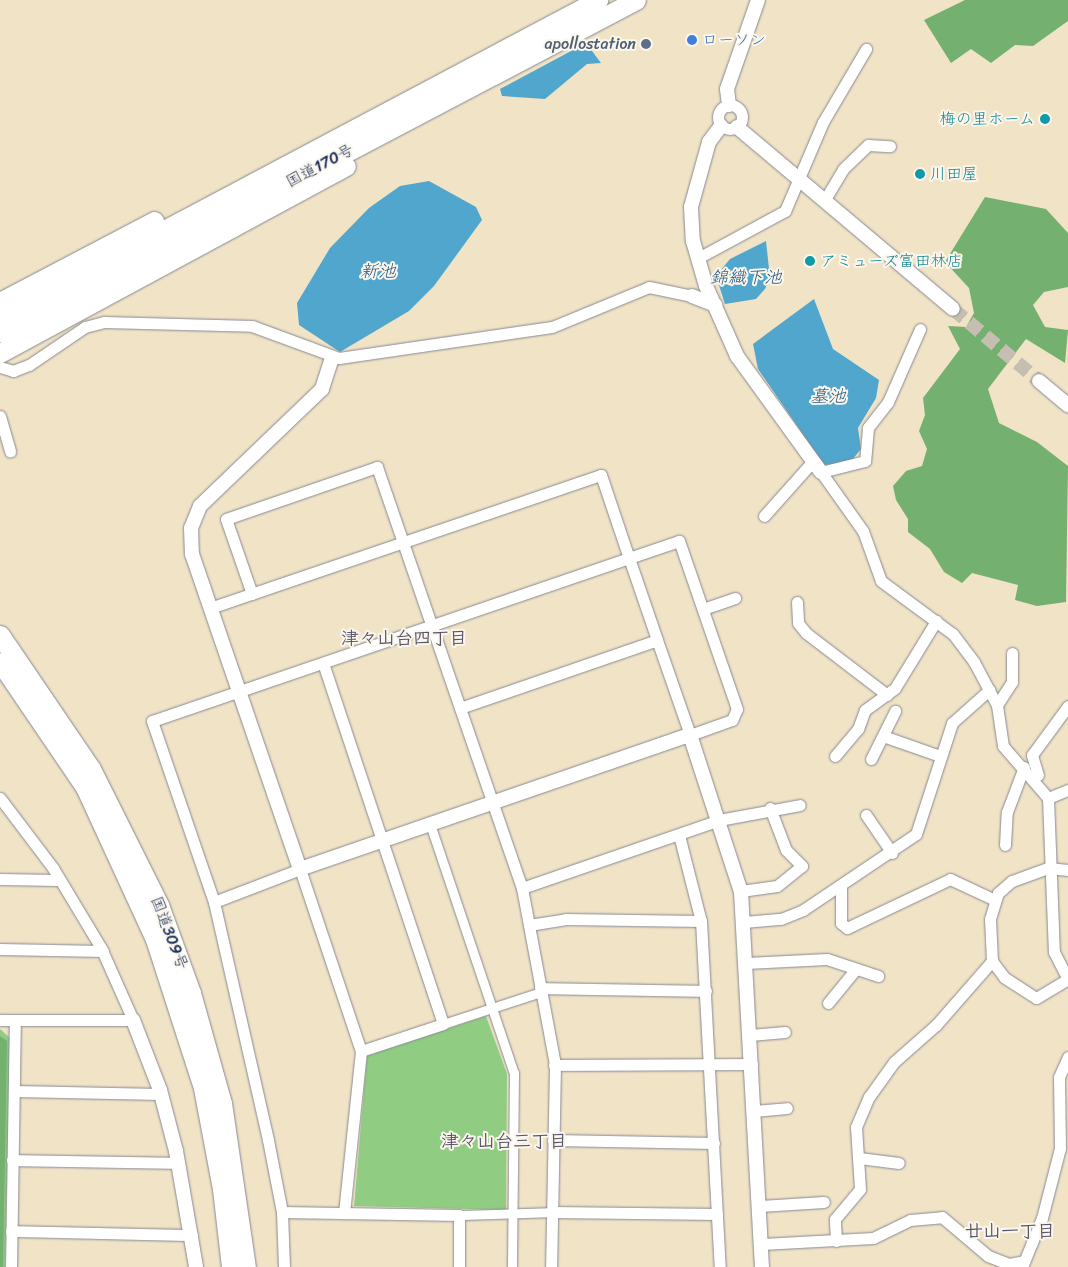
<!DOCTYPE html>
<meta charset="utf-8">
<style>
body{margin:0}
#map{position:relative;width:1068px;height:1267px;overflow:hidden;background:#f1e3c6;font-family:Sriracha,"Klee One",sans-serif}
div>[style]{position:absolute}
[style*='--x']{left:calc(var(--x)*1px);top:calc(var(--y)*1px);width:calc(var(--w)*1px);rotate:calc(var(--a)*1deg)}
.green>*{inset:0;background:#90cd82}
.forest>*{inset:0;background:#74b070}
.water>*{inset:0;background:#50a6cc}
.tertiary-tunnel>*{height:14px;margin-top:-7px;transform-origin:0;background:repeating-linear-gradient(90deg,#c6bfb1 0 14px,transparent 0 21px)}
.roads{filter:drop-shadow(0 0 1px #868992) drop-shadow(0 0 1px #868992)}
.pedestrian>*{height:9px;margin:-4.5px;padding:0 4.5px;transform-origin:4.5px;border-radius:4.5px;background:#fff}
.minor>*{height:11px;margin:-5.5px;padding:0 5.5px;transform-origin:5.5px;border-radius:5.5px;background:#fff}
.minor>.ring{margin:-5.5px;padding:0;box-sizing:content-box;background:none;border:11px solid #fff;border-radius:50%}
.tertiary>*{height:14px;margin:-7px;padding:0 7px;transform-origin:7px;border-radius:7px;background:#fff}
.trunk>*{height:19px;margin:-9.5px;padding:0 9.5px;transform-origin:9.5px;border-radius:9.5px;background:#fff}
.dots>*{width:14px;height:14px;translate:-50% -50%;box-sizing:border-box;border:2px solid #fbf7ec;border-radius:50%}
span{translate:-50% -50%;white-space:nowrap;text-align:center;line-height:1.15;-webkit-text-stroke:4px #fbf7ec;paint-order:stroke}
.shop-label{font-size:16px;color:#366cbe}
.left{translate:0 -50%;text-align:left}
.service-label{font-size:16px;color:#4e5e75}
.right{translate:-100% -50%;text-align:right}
.culture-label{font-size:16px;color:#0d838f}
.street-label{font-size:16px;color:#1b2f5e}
.water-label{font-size:18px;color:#2e5984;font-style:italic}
.neighbourhood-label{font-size:18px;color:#58546b;font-weight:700}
</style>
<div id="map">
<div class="green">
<div style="clip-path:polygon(486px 1016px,507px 1074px,506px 1210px,354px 1206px,367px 1056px)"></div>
<div style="clip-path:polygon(0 1029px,10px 1038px,5px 1267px,0 1267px)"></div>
</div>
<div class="forest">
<div style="clip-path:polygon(965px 0,1068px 0,1068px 21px,1033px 46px,1015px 45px,991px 63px,971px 49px,951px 63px,924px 20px)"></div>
<div style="clip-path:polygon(985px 197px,1046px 209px,1068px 233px,1068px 287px,1044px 292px,1033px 305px,1045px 327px,1068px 330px,1065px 363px,1026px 339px,988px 389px,999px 423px,1037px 442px,1068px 466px,1066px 602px,1037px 606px,1015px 600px,1018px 585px,972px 573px,962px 583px,944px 572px,930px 549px,908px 532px,908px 519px,896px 500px,893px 486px,906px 471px,922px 466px,927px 449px,919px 431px,925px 415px,923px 398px,960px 349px,948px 326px,966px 327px,974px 313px,969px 288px,945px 262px)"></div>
<div style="clip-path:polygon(0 1036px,7px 1041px,3px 1267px,0 1267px)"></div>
</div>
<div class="water">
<div style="clip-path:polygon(586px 43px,601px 63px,587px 64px,545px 99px,502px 96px,500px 89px)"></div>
<div style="clip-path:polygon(429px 181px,476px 207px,482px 220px,434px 286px,409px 311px,340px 352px,299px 325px,297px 303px,330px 248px,369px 208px,400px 186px)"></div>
<div style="clip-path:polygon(766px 241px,770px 278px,765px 289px,756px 299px,725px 304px,716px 276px,730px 259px)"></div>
<div style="clip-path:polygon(814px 299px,833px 349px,879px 380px,876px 398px,858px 428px,861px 449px,852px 460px,840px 464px,824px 465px,758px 369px,753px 344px)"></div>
</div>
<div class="tertiary-tunnel">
<div style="--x:953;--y:309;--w:112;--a:39.9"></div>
</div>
<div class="roads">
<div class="pedestrian">
<div style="--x:430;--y:824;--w:263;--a:71.4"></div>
<div style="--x:514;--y:1073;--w:194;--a:90.6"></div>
<div style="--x:443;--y:1024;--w:103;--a:-18.1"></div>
<div style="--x:459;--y:1215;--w:93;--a:-1.8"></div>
</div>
<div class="minor">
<div class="ring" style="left:718px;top:105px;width:13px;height:13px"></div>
<div style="--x:824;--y:201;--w:37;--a:-59"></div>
<div style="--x:843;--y:169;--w:35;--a:-44"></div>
<div style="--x:868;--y:145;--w:22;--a:3"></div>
<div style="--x:698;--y:258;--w:99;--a:-28.4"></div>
<div style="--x:785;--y:211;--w:97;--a:-66.9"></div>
<div style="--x:823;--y:122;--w:85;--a:-59.5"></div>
<div style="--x:920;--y:329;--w:80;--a:113.7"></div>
<div style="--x:888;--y:402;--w:33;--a:128"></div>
<div style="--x:868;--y:428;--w:33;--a:95"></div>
<div style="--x:865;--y:461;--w:45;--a:166"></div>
<div style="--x:821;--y:472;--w:72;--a:54.6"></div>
<div style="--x:863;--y:531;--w:53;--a:70.2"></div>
<div style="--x:881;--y:581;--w:89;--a:36.4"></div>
<div style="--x:953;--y:634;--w:35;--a:53"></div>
<div style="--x:974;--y:662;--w:49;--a:61.9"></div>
<div style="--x:997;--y:705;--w:41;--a:81.7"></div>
<div style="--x:1003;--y:746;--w:69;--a:49.1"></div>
<div style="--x:1048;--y:798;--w:154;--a:87.8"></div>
<div style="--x:1054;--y:952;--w:31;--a:63"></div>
<div style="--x:0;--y:367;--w:14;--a:17"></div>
<div style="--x:13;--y:371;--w:17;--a:-21"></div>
<div style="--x:29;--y:365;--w:68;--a:-34.2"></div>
<div style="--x:85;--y:327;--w:20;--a:-15"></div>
<div style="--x:104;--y:322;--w:148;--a:1.5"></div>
<div style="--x:252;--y:326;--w:93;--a:20.2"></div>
<div style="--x:339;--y:358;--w:215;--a:-8.3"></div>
<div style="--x:552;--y:327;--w:105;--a:-22.4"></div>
<div style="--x:649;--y:287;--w:44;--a:11.8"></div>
<div style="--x:0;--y:416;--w:37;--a:74"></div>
<div style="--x:764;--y:516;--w:74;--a:-48.3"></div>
<div style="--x:252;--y:594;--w:79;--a:-109.1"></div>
<div style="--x:226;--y:519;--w:160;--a:-19"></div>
<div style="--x:377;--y:467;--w:445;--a:71"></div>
<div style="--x:522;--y:888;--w:180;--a:79.4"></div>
<div style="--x:555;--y:1065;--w:202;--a:91.1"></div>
<div style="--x:797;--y:602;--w:21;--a:87"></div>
<div style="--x:798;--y:623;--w:13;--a:51"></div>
<div style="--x:806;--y:633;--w:102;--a:37.4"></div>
<div style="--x:210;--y:608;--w:413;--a:-18.8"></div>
<div style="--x:601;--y:475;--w:88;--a:71.4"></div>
<div style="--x:629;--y:558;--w:87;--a:71.1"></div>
<div style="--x:657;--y:640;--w:101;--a:70.8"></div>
<div style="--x:690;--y:735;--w:45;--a:-19.7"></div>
<div style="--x:732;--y:720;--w:12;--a:-66"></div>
<div style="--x:737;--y:709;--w:178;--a:-109"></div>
<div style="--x:679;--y:541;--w:53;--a:161.2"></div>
<div style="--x:629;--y:558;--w:504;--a:161.13"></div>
<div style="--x:152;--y:721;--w:191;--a:71.1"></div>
<div style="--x:214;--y:902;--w:244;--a:77.2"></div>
<div style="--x:268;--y:1140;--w:73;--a:79"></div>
<div style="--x:282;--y:1212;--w:55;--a:87.9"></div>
<div style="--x:703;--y:609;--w:34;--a:-19"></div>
<div style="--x:323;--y:663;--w:380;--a:71.6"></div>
<div style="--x:443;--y:1024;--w:86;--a:161.8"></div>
<div style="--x:997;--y:705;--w:27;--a:-57"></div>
<div style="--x:1012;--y:682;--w:29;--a:-90"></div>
<div style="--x:460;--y:708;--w:208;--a:-19"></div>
<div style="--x:883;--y:736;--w:60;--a:19.3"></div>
<div style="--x:835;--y:756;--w:35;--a:-50"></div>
<div style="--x:858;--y:729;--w:20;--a:-70"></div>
<div style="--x:865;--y:710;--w:37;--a:-36"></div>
<div style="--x:895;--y:688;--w:79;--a:-58.5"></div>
<div style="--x:871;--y:759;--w:54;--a:-63.4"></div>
<div style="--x:1038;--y:775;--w:21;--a:-107"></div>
<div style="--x:1032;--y:755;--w:61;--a:-53.7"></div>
<div style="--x:0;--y:798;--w:88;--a:52.9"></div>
<div style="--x:53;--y:868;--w:93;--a:59"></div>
<div style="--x:101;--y:948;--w:79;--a:66"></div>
<div style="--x:133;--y:1020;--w:133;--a:180"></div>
<div style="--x:1048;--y:798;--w:22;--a:-22"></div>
<div style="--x:866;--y:815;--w:46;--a:55.6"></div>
<div style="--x:679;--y:835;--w:89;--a:75.7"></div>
<div style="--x:701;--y:921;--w:347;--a:86.9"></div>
<div style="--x:1005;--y:845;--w:33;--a:-87"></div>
<div style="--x:1007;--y:812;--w:48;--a:-69.3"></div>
<div style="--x:0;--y:879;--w:58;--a:1"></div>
<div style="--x:841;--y:885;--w:38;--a:90"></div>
<div style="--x:841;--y:923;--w:8;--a:40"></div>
<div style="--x:847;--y:928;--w:114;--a:-25.4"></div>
<div style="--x:950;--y:879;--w:50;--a:25"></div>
<div style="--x:522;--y:888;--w:208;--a:-19"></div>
<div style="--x:719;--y:820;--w:82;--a:-10.5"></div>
<div style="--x:741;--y:891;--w:36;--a:-8"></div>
<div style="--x:777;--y:886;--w:32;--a:-39"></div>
<div style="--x:802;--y:866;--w:23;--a:-135"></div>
<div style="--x:786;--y:850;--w:45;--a:-110.9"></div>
<div style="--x:214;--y:902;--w:92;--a:-21"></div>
<div style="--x:300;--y:869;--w:192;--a:71.5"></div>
<div style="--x:361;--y:1051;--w:163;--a:96"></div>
<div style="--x:744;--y:922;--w:37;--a:-5"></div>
<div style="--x:781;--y:919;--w:24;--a:-22"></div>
<div style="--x:803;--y:910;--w:136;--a:-33.9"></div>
<div style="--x:916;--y:834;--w:117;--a:-72"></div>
<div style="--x:952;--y:723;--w:50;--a:-41.7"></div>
<div style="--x:529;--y:925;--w:36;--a:-9"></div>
<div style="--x:565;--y:919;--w:136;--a:0.8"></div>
<div style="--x:0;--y:949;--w:103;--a:1.1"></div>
<div style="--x:746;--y:963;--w:81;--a:-2.8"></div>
<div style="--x:827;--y:959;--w:54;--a:18.4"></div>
<div style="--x:1068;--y:979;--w:37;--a:149"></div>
<div style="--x:1036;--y:998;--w:38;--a:-147"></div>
<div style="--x:1004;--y:977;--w:20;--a:-127"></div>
<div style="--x:992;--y:961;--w:42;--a:-92.7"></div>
<div style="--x:990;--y:919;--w:27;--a:-73"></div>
<div style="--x:998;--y:893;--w:18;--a:-41"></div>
<div style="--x:1012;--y:881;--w:38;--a:-20"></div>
<div style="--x:1048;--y:868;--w:20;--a:6"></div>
<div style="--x:540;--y:988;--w:166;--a:1"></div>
<div style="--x:828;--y:1003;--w:43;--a:-50.7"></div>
<div style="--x:750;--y:1035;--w:35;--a:-5"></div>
<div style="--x:554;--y:1065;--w:198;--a:-0.3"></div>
<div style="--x:14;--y:1091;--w:147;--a:1.2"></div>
<div style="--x:754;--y:1111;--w:33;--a:-5"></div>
<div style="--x:553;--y:1140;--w:161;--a:1.1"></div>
<div style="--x:859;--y:1158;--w:40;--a:7.1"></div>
<div style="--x:12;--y:1160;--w:167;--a:1"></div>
<div style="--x:760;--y:1206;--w:64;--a:-3.6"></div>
<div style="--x:282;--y:1212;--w:177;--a:1"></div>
<div style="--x:459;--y:1215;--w:52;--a:90"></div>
<div style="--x:552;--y:1212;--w:165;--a:0.7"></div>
<div style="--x:11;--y:1231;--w:181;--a:1.3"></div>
<div style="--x:836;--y:1241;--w:22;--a:-93"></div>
<div style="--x:835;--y:1219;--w:39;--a:-50"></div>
<div style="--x:860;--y:1189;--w:62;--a:-93.7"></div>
<div style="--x:856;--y:1127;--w:33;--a:-67"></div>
<div style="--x:869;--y:1097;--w:43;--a:-54.5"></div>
<div style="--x:894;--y:1062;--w:56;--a:-41.4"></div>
<div style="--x:936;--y:1025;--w:85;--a:-48.8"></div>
<div style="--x:762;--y:1244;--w:111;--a:-3.1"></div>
<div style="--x:873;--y:1238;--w:41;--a:-25.9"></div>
<div style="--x:910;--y:1220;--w:32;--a:-5"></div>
<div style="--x:942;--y:1217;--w:60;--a:40.3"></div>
<div style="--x:988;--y:1256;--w:22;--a:21"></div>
<div style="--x:1009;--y:1264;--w:15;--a:-11"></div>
<div style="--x:11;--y:1267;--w:247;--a:-89.1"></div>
<div style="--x:1022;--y:1267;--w:53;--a:-67.8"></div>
<div style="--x:1042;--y:1218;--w:72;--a:-75.6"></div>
<div style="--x:1060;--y:1148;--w:71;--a:-90.8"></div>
<div style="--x:1059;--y:1077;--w:22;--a:-66"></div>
</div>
<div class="tertiary">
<div style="--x:729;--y:105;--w:16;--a:-97"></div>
<div style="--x:727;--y:89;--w:94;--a:-70.8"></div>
<div style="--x:721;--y:126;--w:20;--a:127"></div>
<div style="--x:709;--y:142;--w:67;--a:105.5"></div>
<div style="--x:691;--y:207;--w:34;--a:87"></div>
<div style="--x:693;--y:241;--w:47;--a:73.9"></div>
<div style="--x:706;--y:286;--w:77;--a:66.1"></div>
<div style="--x:737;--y:356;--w:143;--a:54.1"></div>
<div style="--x:737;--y:127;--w:282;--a:40.1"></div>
<div style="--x:692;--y:296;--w:25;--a:21"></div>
<div style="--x:332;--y:358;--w:33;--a:108"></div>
<div style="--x:322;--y:389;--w:169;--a:136.2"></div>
<div style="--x:200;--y:506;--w:24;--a:112"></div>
<div style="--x:191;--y:528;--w:26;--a:88"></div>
<div style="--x:192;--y:554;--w:333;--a:71.1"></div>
<div style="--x:300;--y:869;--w:412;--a:-19"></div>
<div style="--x:690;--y:735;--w:165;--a:72"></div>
<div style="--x:741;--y:892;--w:376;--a:86.8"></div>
<div style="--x:1039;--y:381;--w:38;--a:40"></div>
<div style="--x:133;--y:1020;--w:75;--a:68.9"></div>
<div style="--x:160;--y:1090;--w:63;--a:75.3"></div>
<div style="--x:176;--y:1151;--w:118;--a:80.2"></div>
</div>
<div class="trunk">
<div style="--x:0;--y:302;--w:174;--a:-27.7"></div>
<div style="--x:0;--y:317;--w:677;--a:-27.93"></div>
<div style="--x:3;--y:333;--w:715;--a:-27.75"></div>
<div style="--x:0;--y:353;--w:393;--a:-28.4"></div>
<div style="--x:0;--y:635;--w:162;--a:55.8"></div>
<div style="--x:91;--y:769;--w:152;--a:63.4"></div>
<div style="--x:159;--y:905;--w:94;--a:70"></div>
<div style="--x:191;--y:993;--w:114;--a:74.3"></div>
<div style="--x:222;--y:1103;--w:166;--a:81.7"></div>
<div style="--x:0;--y:662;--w:151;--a:55.8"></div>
<div style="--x:85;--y:787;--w:167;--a:65.3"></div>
<div style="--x:155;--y:939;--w:157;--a:72.1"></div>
<div style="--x:203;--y:1088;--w:103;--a:79.3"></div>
<div style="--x:222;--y:1189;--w:79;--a:83.4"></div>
</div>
</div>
<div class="dots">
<div style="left:692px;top:40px;background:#3f7fe0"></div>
<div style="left:646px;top:44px;background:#5c6f8a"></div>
<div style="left:1045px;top:119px;background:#0f9aa8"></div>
<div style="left:920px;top:174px;background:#0f9aa8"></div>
<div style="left:810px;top:261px;background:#0f9aa8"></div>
</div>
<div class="shop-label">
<span class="left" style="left:702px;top:40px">ローソン</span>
</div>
<div class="service-label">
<span class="right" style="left:636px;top:44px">apollostation</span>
</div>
<div class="culture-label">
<span class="right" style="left:1035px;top:119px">梅の里ホーム</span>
<span class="left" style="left:930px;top:174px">川田屋</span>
<span class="left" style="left:820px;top:261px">アミューズ富田林店</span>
</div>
<div class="street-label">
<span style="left:320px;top:166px;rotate:-28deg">国道170号</span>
<span style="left:169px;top:933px;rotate:69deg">国道309号</span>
</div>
<div class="water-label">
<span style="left:378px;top:271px">新池</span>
<span style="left:746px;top:277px">錦織下池</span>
<span style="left:828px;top:396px">墓池</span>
</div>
<div class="neighbourhood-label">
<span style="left:404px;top:638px">津々山台四丁目</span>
<span style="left:504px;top:1141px">津々山台三丁目</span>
<span style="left:1010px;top:1231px">廿山一丁目</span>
</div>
</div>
